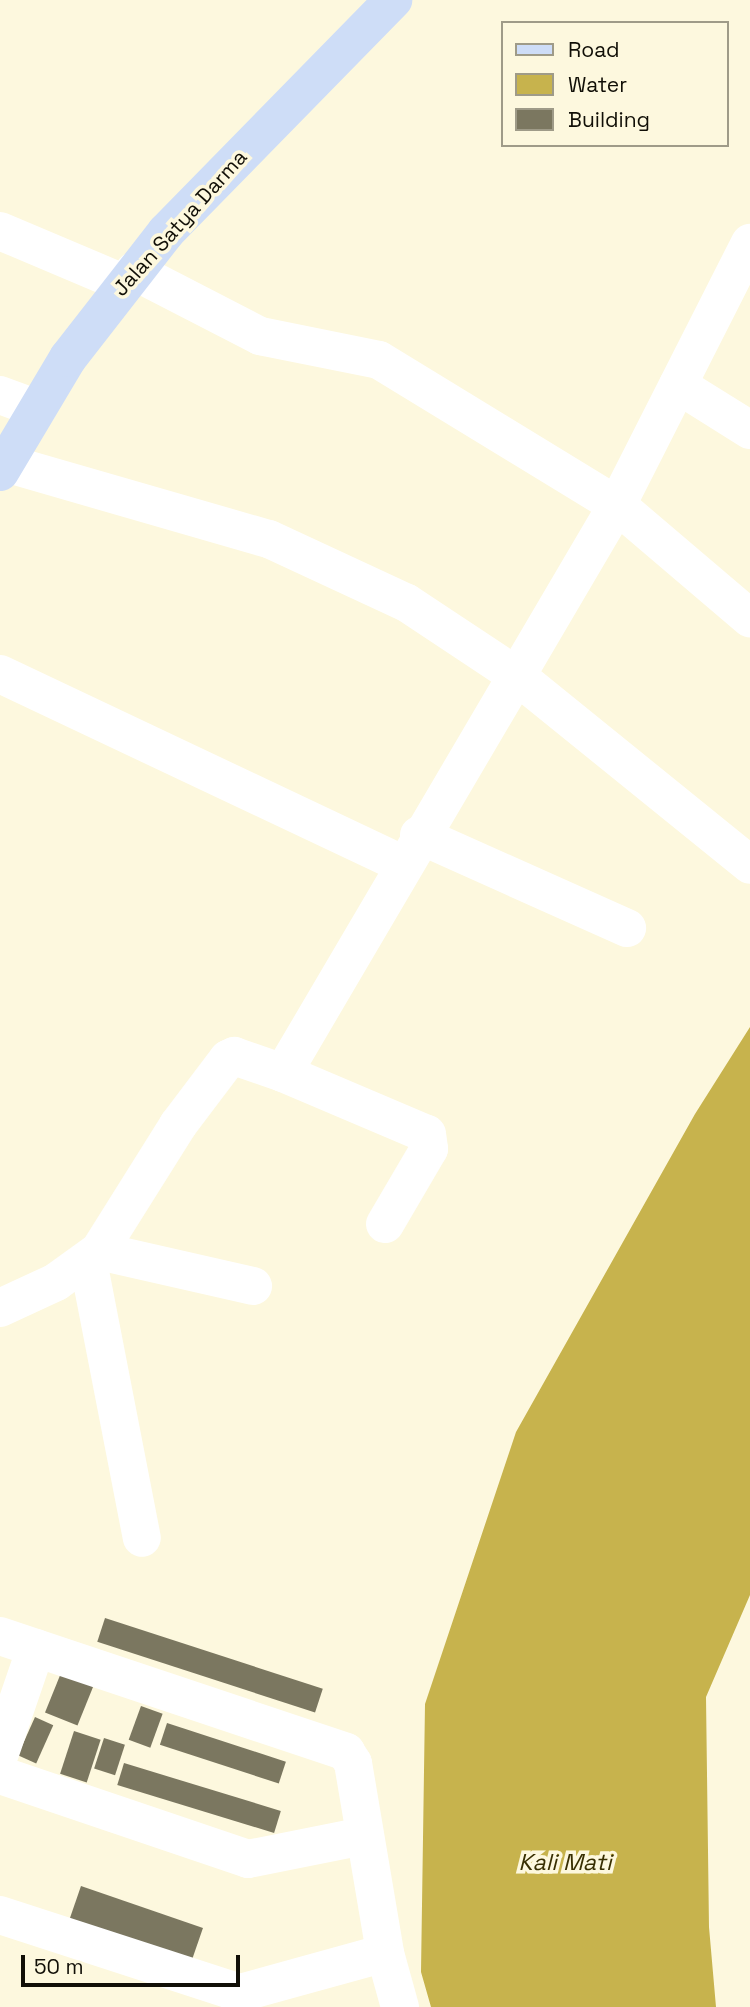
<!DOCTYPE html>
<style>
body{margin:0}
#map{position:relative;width:750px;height:2007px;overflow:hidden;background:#fdf8de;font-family:"Space Grotesk",sans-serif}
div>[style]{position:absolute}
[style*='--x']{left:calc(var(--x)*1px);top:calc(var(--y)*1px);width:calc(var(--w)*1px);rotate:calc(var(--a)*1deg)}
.water>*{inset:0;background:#c7b34d}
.building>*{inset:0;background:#7b7760;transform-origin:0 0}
.minor>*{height:38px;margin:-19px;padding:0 19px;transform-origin:19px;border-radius:19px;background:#fff}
.major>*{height:38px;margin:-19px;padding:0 19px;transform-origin:19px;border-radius:19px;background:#ceddf7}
span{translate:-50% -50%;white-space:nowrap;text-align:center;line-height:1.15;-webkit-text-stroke:7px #fdf8de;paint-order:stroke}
.street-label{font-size:21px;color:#110f07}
.water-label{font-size:23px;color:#382f02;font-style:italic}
.legend{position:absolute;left:501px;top:21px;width:228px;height:126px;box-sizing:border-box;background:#fdf8de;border:2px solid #9f9b88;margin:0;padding:9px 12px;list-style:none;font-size:21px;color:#110f07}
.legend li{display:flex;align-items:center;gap:14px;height:35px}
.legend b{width:35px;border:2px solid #9f9b88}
.scale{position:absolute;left:21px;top:1955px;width:219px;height:32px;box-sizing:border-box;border:4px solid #110f07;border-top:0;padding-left:9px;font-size:21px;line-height:24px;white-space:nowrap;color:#110f07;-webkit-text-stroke:5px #fdf8de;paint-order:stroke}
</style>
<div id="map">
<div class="water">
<div style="clip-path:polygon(750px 1027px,750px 1595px,706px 1697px,709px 1927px,716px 2007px,431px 2007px,421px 1972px,425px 1704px,516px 1432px,695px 1114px)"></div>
</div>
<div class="building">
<div style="left:105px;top:1618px;width:229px;height:25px;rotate:18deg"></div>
<div style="left:63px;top:1668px;width:35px;height:48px;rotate:22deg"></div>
<div style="left:141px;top:1706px;width:23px;height:36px;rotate:20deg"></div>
<div style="left:35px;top:1717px;width:20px;height:42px;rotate:24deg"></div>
<div style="left:167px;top:1723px;width:125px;height:23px;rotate:18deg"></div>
<div style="left:74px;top:1731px;width:28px;height:45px;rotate:18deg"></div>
<div style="left:104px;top:1738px;width:22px;height:32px;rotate:18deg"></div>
<div style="left:124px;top:1763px;width:164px;height:23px;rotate:17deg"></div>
<div style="left:81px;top:1886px;width:129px;height:35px;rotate:19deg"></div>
</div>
<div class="minor">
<div style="--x:0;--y:231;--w:134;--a:22.9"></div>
<div style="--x:134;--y:271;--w:142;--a:27.3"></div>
<div style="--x:260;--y:336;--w:121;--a:11.4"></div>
<div style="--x:379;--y:360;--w:279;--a:31.4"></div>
<div style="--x:617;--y:505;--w:175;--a:40.4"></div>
<div style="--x:678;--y:385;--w:85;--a:32"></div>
<div style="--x:0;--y:395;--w:40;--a:20.2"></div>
<div style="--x:5;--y:463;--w:275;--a:16.1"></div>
<div style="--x:269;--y:539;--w:152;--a:24.9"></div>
<div style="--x:407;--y:603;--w:132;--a:33.6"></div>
<div style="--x:517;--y:676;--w:300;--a:39"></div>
<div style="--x:0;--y:674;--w:445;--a:25.3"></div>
<div style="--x:419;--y:835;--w:228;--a:24.1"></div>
<div style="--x:283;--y:1073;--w:156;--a:23"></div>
<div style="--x:427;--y:1134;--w:15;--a:82"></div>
<div style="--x:429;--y:1149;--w:87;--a:120.4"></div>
<div style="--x:99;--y:1251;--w:158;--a:12.8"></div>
<div style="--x:88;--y:1261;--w:282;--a:79"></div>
<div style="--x:0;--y:1308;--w:62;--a:-24.9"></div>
<div style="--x:56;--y:1282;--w:53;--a:-35.8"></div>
<div style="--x:99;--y:1251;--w:149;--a:-57.9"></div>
<div style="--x:178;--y:1125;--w:83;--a:-52.9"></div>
<div style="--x:228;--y:1059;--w:7;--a:-27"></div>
<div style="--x:234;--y:1056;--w:52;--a:19.1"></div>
<div style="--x:283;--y:1073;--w:659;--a:-59.54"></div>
<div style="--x:617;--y:505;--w:294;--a:-63.1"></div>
<div style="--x:0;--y:1636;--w:365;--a:18.5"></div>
<div style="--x:346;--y:1752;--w:13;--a:58"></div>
<div style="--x:353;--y:1763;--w:193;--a:80.4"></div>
<div style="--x:385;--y:1953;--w:56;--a:74.5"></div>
<div style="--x:0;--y:1753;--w:111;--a:-71.1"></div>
<div style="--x:0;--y:1775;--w:262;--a:18.7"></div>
<div style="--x:248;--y:1859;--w:117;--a:-11.3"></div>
<div style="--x:0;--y:1915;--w:252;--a:18"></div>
<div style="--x:240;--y:1993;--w:150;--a:-15.4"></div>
</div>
<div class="major">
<div style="--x:0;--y:472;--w:133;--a:-59.2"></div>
<div style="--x:68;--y:358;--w:160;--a:-52.1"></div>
<div style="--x:166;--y:232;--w:325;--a:-45.6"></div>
</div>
<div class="street-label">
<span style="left:180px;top:223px;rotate:-48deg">Jalan Satya Darma</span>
</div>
<div class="water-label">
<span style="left:565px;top:1862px">Kali Mati</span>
</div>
<ul class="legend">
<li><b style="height:9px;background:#ceddf7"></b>Road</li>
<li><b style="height:19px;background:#c7b34d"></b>Water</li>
<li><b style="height:19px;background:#7b7760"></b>Building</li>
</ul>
<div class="scale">50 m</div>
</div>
